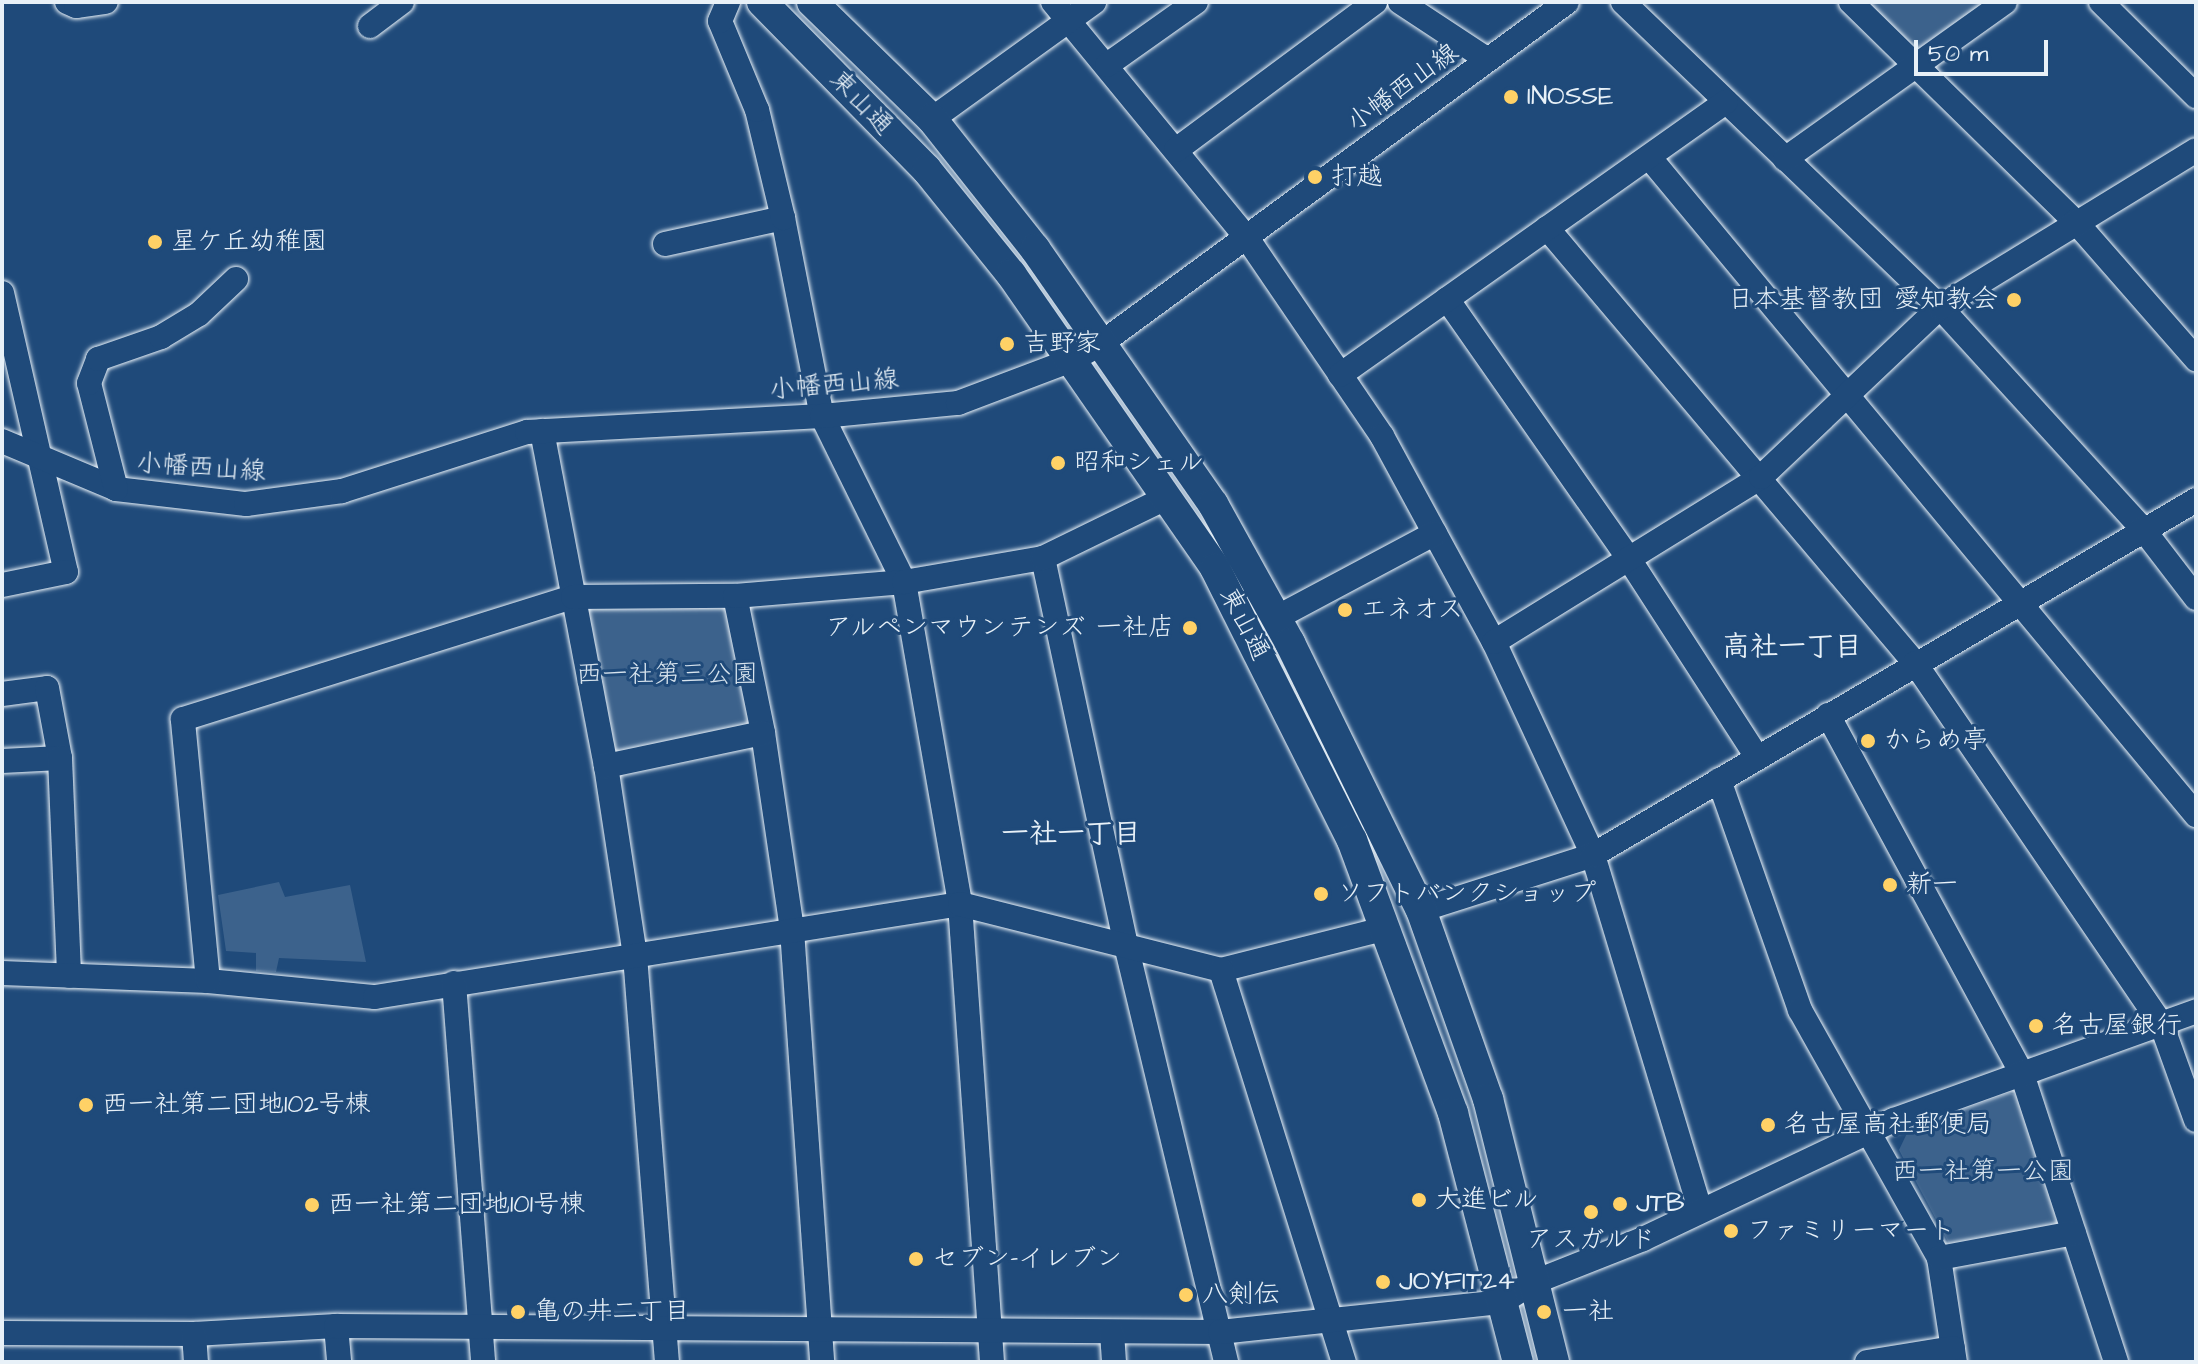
<!DOCTYPE html>
<meta charset="utf-8">
<style>
body{margin:0}
#map{position:relative;width:2198px;height:1364px;overflow:hidden;background:#1f4a7a;font-family:"Architects Daughter","Klee One",sans-serif}
div>[style]{position:absolute}
[style*='--x']{left:calc(var(--x)*1px);top:calc(var(--y)*1px);width:calc(var(--w)*1px);rotate:calc(var(--a)*1deg)}
.green>*{inset:0;background:#3c628c}
.roads{filter:drop-shadow(0 0 2px #e8f1f8) drop-shadow(0 0 2px #e8f1f8)}
.minor>*{height:24px;margin:-12px;padding:0 12px;transform-origin:12px;border-radius:12px;background:#1f4a7a}
.major>*{height:30px;margin:-15px;padding:0 15px;transform-origin:15px;border-radius:15px;background:#1f4a7a}
.dots>*{width:22px;height:22px;translate:-50% -50%;box-sizing:border-box;border:4px solid #1f4a7a;border-radius:50%}
span{translate:-50% -50%;white-space:nowrap;text-align:center;line-height:1.15;-webkit-text-stroke:6px #1f4a7a;paint-order:stroke}
.street-label{font-size:26px;color:#e8f1f8}
.poi-label{font-size:26px;color:#e8f1f8}
.left{translate:0 -50%;text-align:left}
.right{translate:-100% -50%;text-align:right}
.park-label{font-size:26px;color:#d7e3ed}
.neighbourhood-label{font-size:28px;color:#e8f1f8;font-weight:700}
.frame{position:absolute;inset:0;border:4px solid #e8f1f8;pointer-events:none}
.scale{position:absolute;left:1914px;top:40px;width:134px;height:36px;box-sizing:border-box;border:4px solid #e8f1f8;border-top:0;padding-left:10px;font-size:24px;line-height:28px;white-space:nowrap;color:#e8f1f8;-webkit-text-stroke:6px #1f4a7a;paint-order:stroke}
</style>
<div id="map">
<div class="green">
<div style="clip-path:polygon(1860px 2px,1986px 2px,1919px 50px)"></div>
<div style="clip-path:polygon(728px 600px,754px 722px,749px 731px,616px 757px,582px 606px)"></div>
<div style="clip-path:polygon(279px 882px,285px 897px,350px 885px,366px 962px,279px 958px,276px 972px,256px 971px,256px 953px,226px 951px,218px 895px)"></div>
<div style="clip-path:polygon(2009px 1093px,2023px 1097px,2065px 1224px,1952px 1249px,1899px 1150px,1909px 1129px)"></div>
</div>
<div class="roads">
<div class="minor">
<div style="--x:67;--y:2;--w:10;--a:24"></div>
<div style="--x:76;--y:6;--w:30;--a:-8"></div>
<div style="--x:1053;--y:2;--w:306;--a:50.6"></div>
<div style="--x:1247;--y:238;--w:240;--a:55.7"></div>
<div style="--x:1382;--y:436;--w:234;--a:61.5"></div>
<div style="--x:1494;--y:642;--w:235;--a:65.1"></div>
<div style="--x:1593;--y:855;--w:371;--a:73.2"></div>
<div style="--x:1400;--y:2;--w:105;--a:33.4"></div>
<div style="--x:1623;--y:2;--w:440;--a:43.9"></div>
<div style="--x:1940;--y:307;--w:301;--a:47.6"></div>
<div style="--x:2143;--y:529;--w:87;--a:52.5"></div>
<div style="--x:1851;--y:2;--w:313;--a:44.4"></div>
<div style="--x:2075;--y:221;--w:184;--a:48.8"></div>
<div style="--x:2101;--y:2;--w:134;--a:44.7"></div>
<div style="--x:370;--y:26;--w:40;--a:-37"></div>
<div style="--x:1107;--y:65;--w:109;--a:-35.3"></div>
<div style="--x:932;--y:119;--w:200;--a:-35.8"></div>
<div style="--x:1176;--y:150;--w:248;--a:-36.6"></div>
<div style="--x:1649;--y:157;--w:856;--a:50.26"></div>
<div style="--x:1785;--y:159;--w:270;--a:-35.5"></div>
<div style="--x:783;--y:218;--w:202;--a:78.9"></div>
<div style="--x:822;--y:416;--w:185;--a:63.7"></div>
<div style="--x:904;--y:582;--w:327;--a:80.1"></div>
<div style="--x:960;--y:904;--w:459;--a:86"></div>
<div style="--x:1547;--y:228;--w:570;--a:49.77"></div>
<div style="--x:1915;--y:663;--w:436;--a:55.7"></div>
<div style="--x:2161;--y:1023;--w:103;--a:70.2"></div>
<div style="--x:665;--y:244;--w:121;--a:-12.4"></div>
<div style="--x:783;--y:218;--w:111;--a:-103.5"></div>
<div style="--x:757;--y:110;--w:96;--a:-112.6"></div>
<div style="--x:720;--y:21;--w:21;--a:-67"></div>
<div style="--x:2;--y:293;--w:286;--a:77.1"></div>
<div style="--x:66;--y:572;--w:65;--a:168.5"></div>
<div style="--x:1447;--y:299;--w:317;--a:55"></div>
<div style="--x:1629;--y:559;--w:236;--a:57.1"></div>
<div style="--x:1340;--y:375;--w:473;--a:-35.3"></div>
<div style="--x:542;--y:431;--w:341;--a:79.2"></div>
<div style="--x:606;--y:766;--w:192;--a:81.3"></div>
<div style="--x:635;--y:956;--w:407;--a:85.5"></div>
<div style="--x:2;--y:441;--w:124;--a:22.8"></div>
<div style="--x:116;--y:489;--w:131;--a:6.6"></div>
<div style="--x:246;--y:504;--w:97;--a:-7.7"></div>
<div style="--x:342;--y:491;--w:194;--a:-17.7"></div>
<div style="--x:527;--y:432;--w:295;--a:-3.1"></div>
<div style="--x:822;--y:416;--w:137;--a:-5.5"></div>
<div style="--x:958;--y:403;--w:122;--a:-20.7"></div>
<div style="--x:1072;--y:360;--w:36;--a:-30"></div>
<div style="--x:1103;--y:342;--w:575;--a:-36.23"></div>
<div style="--x:116;--y:489;--w:109;--a:-104.3"></div>
<div style="--x:89;--y:383;--w:26;--a:-69"></div>
<div style="--x:98;--y:359;--w:67;--a:-19.2"></div>
<div style="--x:161;--y:337;--w:44;--a:-31.2"></div>
<div style="--x:199;--y:314;--w:51;--a:-43.4"></div>
<div style="--x:1043;--y:558;--w:396;--a:77.9"></div>
<div style="--x:1126;--y:945;--w:429;--a:76.5"></div>
<div style="--x:735;--y:596;--w:140;--a:78.4"></div>
<div style="--x:763;--y:733;--w:199;--a:81.6"></div>
<div style="--x:792;--y:930;--w:433;--a:86"></div>
<div style="--x:1276;--y:618;--w:180;--a:-28.1"></div>
<div style="--x:1494;--y:642;--w:314;--a:-31.7"></div>
<div style="--x:1761;--y:477;--w:247;--a:-43.5"></div>
<div style="--x:1940;--y:307;--w:300;--a:-31.5"></div>
<div style="--x:2;--y:694;--w:45;--a:-7.6"></div>
<div style="--x:47;--y:688;--w:71;--a:79.5"></div>
<div style="--x:1828;--y:715;--w:408;--a:61.6"></div>
<div style="--x:2022;--y:1074;--w:303;--a:71.9"></div>
<div style="--x:2;--y:761;--w:58;--a:-3"></div>
<div style="--x:60;--y:758;--w:218;--a:87.6"></div>
<div style="--x:606;--y:766;--w:160;--a:-11.9"></div>
<div style="--x:1719;--y:780;--w:244;--a:70.6"></div>
<div style="--x:1800;--y:1010;--w:284;--a:60.7"></div>
<div style="--x:1939;--y:1258;--w:105;--a:81.3"></div>
<div style="--x:1421;--y:910;--w:181;--a:-17.7"></div>
<div style="--x:1593;--y:855;--w:700;--a:-30.49"></div>
<div style="--x:1221;--y:970;--w:167;--a:-14.2"></div>
<div style="--x:2;--y:973;--w:206;--a:2.2"></div>
<div style="--x:208;--y:981;--w:168;--a:5.5"></div>
<div style="--x:375;--y:997;--w:592;--a:-9.03"></div>
<div style="--x:960;--y:904;--w:269;--a:14.2"></div>
<div style="--x:1221;--y:970;--w:411;--a:72.6"></div>
<div style="--x:208;--y:981;--w:263;--a:-95.5"></div>
<div style="--x:183;--y:719;--w:409;--a:-17.4"></div>
<div style="--x:573;--y:597;--w:162;--a:-0.4"></div>
<div style="--x:735;--y:596;--w:170;--a:-4.7"></div>
<div style="--x:904;--y:582;--w:141;--a:-9.8"></div>
<div style="--x:1043;--y:558;--w:139;--a:-26"></div>
<div style="--x:454;--y:983;--w:380;--a:85.6"></div>
<div style="--x:1939;--y:1258;--w:137;--a:-10.5"></div>
<div style="--x:336;--y:1326;--w:36;--a:85"></div>
<div style="--x:2;--y:1333;--w:192;--a:0.3"></div>
<div style="--x:194;--y:1334;--w:142;--a:-3.2"></div>
<div style="--x:336;--y:1326;--w:884;--a:0.39"></div>
<div style="--x:1220;--y:1332;--w:284;--a:-6.1"></div>
<div style="--x:1502;--y:1302;--w:36;--a:-32"></div>
<div style="--x:1532;--y:1283;--w:119;--a:-21.6"></div>
<div style="--x:1643;--y:1239;--w:278;--a:-25.4"></div>
<div style="--x:1894;--y:1120;--w:321;--a:-19.8"></div>
<div style="--x:1112;--y:1333;--w:29;--a:86"></div>
<div style="--x:194;--y:1334;--w:28;--a:86"></div>
<div style="--x:1867;--y:1362;--w:87;--a:-9.2"></div>
</div>
<div class="major">
<div style="--x:762;--y:2;--w:235;--a:45.5"></div>
<div style="--x:927;--y:170;--w:134;--a:51.1"></div>
<div style="--x:1011;--y:274;--w:358;--a:55.2"></div>
<div style="--x:1215;--y:568;--w:305;--a:63.3"></div>
<div style="--x:1352;--y:840;--w:291;--a:69.7"></div>
<div style="--x:1453;--y:1113;--w:257;--a:75.4"></div>
<div style="--x:812;--y:2;--w:168;--a:44.3"></div>
<div style="--x:932;--y:119;--w:166;--a:51.6"></div>
<div style="--x:1035;--y:249;--w:311;--a:55.1"></div>
<div style="--x:1213;--y:504;--w:159;--a:61"></div>
<div style="--x:1290;--y:643;--w:297;--a:63.9"></div>
<div style="--x:1421;--y:910;--w:201;--a:70.5"></div>
<div style="--x:1488;--y:1099;--w:271;--a:75.9"></div>
</div>
</div>
<div class="dots">
<div style="left:1511px;top:97px;background:#ffd166"></div>
<div style="left:1315px;top:177px;background:#ffd166"></div>
<div style="left:155px;top:242px;background:#ffd166"></div>
<div style="left:2014px;top:300px;background:#ffd166"></div>
<div style="left:1007px;top:344px;background:#ffd166"></div>
<div style="left:1058px;top:463px;background:#ffd166"></div>
<div style="left:1345px;top:610px;background:#ffd166"></div>
<div style="left:1190px;top:628px;background:#ffd166"></div>
<div style="left:1868px;top:741px;background:#ffd166"></div>
<div style="left:1890px;top:885px;background:#ffd166"></div>
<div style="left:1321px;top:894px;background:#ffd166"></div>
<div style="left:2036px;top:1026px;background:#ffd166"></div>
<div style="left:86px;top:1105px;background:#ffd166"></div>
<div style="left:1768px;top:1125px;background:#ffd166"></div>
<div style="left:1419px;top:1200px;background:#ffd166"></div>
<div style="left:1620px;top:1204px;background:#ffd166"></div>
<div style="left:312px;top:1205px;background:#ffd166"></div>
<div style="left:1591px;top:1212px;background:#ffd166"></div>
<div style="left:1731px;top:1231px;background:#ffd166"></div>
<div style="left:916px;top:1259px;background:#ffd166"></div>
<div style="left:1383px;top:1282px;background:#ffd166"></div>
<div style="left:1186px;top:1295px;background:#ffd166"></div>
<div style="left:518px;top:1312px;background:#ffd166"></div>
<div style="left:1544px;top:1312px;background:#ffd166"></div>
</div>
<div class="street-label">
<span style="left:1403px;top:88px;rotate:-36deg">小幡西山線</span>
<span style="left:861px;top:103px;rotate:46deg">東山通</span>
<span style="left:834px;top:385px;rotate:-5deg">小幡西山線</span>
<span style="left:201px;top:468px;rotate:4deg">小幡西山線</span>
<span style="left:1244px;top:624px;rotate:63deg">東山通</span>
</div>
<div class="poi-label">
<span class="left" style="left:1527px;top:97px">INOSSE</span>
<span class="left" style="left:1331px;top:177px">打越</span>
<span class="left" style="left:171px;top:242px">星ケ丘幼稚園</span>
<span class="right" style="left:1998px;top:300px">日本基督教団 愛知教会</span>
<span class="left" style="left:1023px;top:344px">吉野家</span>
<span class="left" style="left:1074px;top:463px">昭和シェル</span>
<span class="left" style="left:1361px;top:610px">エネオス</span>
<span class="right" style="left:1174px;top:628px">アルペンマウンテンズ 一社店</span>
<span class="left" style="left:1884px;top:741px">からめ亭</span>
<span class="left" style="left:1906px;top:885px">新一</span>
<span class="left" style="left:1337px;top:894px">ソフトバンクショップ</span>
<span class="left" style="left:2052px;top:1026px">名古屋銀行</span>
<span class="left" style="left:102px;top:1105px">西一社第二団地102号棟</span>
<span class="left" style="left:1784px;top:1125px">名古屋高社郵便局</span>
<span class="left" style="left:1435px;top:1200px">大進ビル</span>
<span class="left" style="left:1636px;top:1204px">JTB</span>
<span class="left" style="left:328px;top:1205px">西一社第二団地101号棟</span>
<span class="left" style="left:1747px;top:1231px">ファミリーマート</span>
<span style="left:1591px;top:1240px">アスガルド</span>
<span class="left" style="left:932px;top:1259px">セブン-イレブン</span>
<span class="left" style="left:1399px;top:1282px">JOYFIT24</span>
<span class="left" style="left:1202px;top:1295px">八剣伝</span>
<span class="left" style="left:534px;top:1312px">亀の井二丁目</span>
<span class="left" style="left:1562px;top:1312px">一社</span>
</div>
<div class="park-label">
<span style="left:667px;top:675px">西一社第三公園</span>
<span style="left:1983px;top:1172px">西一社第一公園</span>
</div>
<div class="neighbourhood-label">
<span style="left:1792px;top:647px">高社一丁目</span>
<span style="left:1071px;top:834px">一社一丁目</span>
</div>
<div class="frame"></div>
<div class="scale">50 m</div>
</div>
